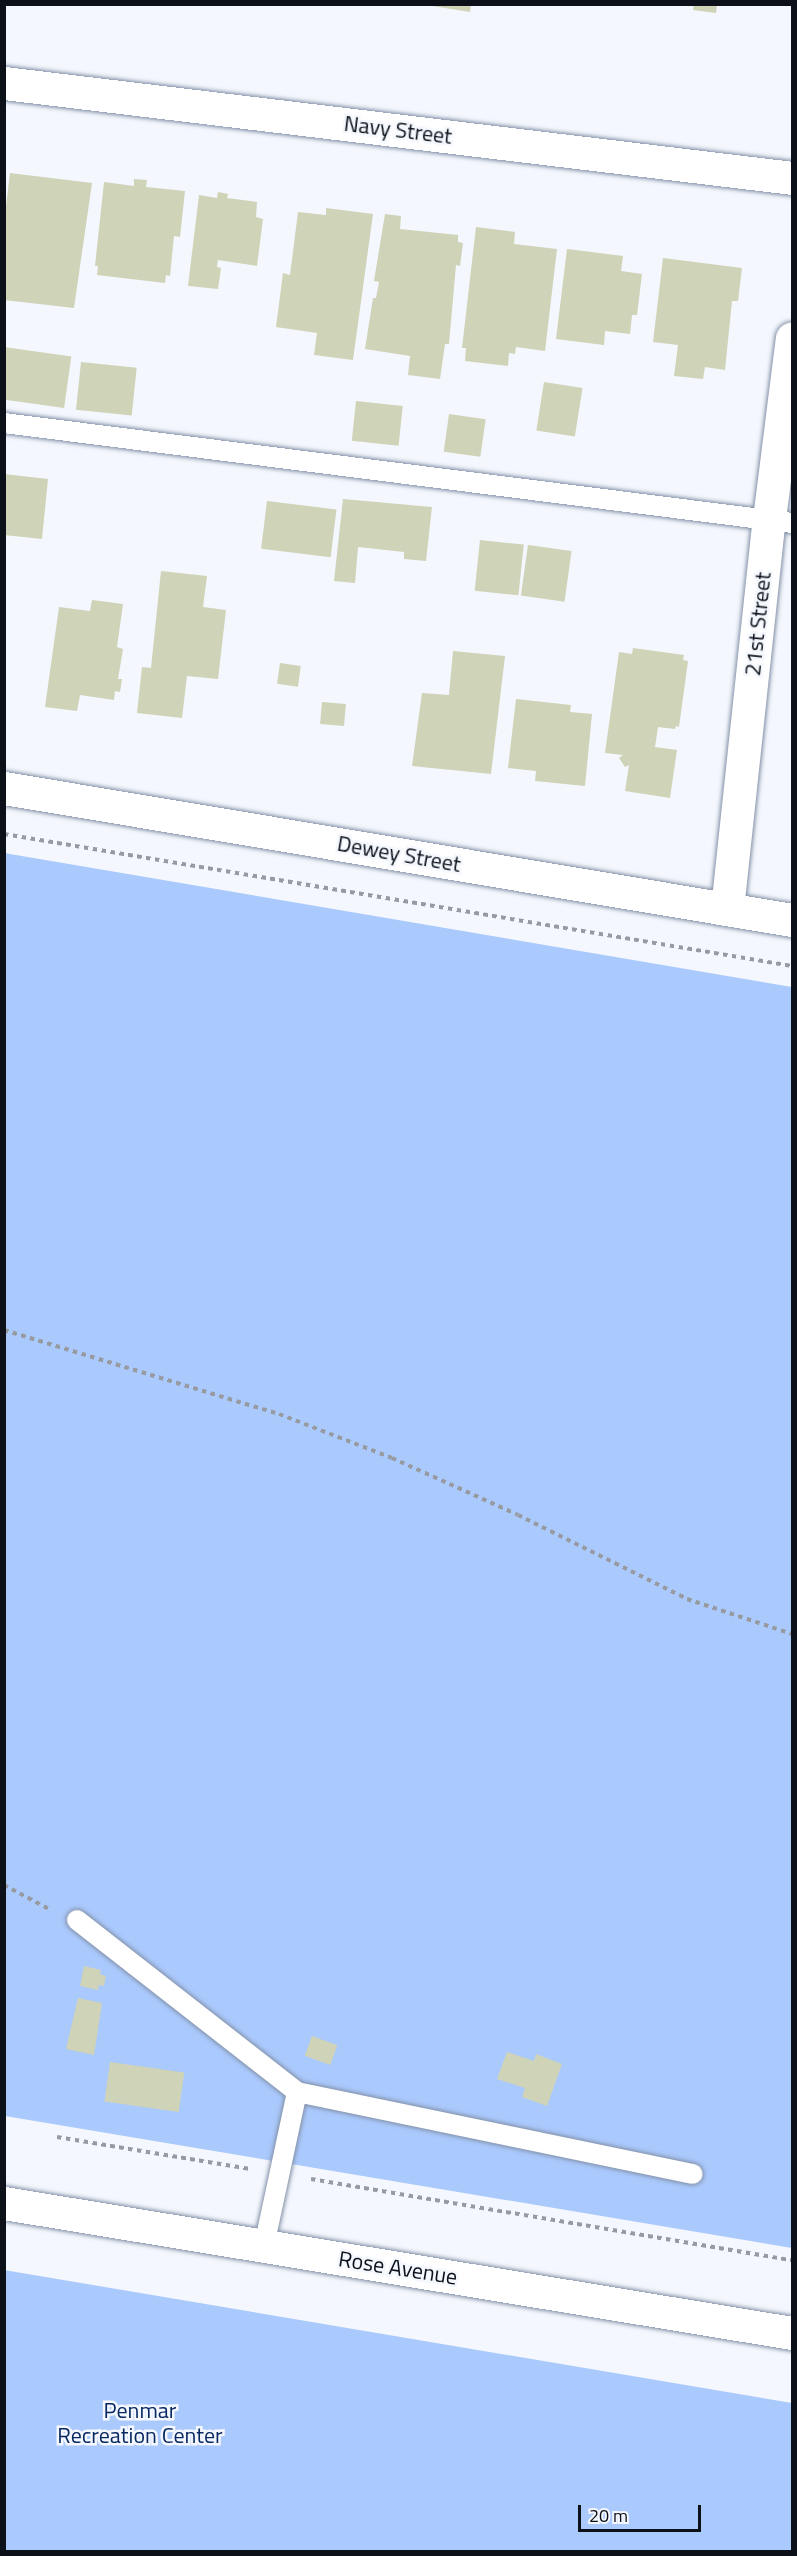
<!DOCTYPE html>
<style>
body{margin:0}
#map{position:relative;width:797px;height:2556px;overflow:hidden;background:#f4f7fd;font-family:"Titillium Web",sans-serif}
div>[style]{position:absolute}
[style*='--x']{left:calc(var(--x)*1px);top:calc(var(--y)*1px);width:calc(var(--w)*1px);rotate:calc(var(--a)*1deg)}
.green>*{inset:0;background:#aac9fd}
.building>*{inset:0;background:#cfd3b7;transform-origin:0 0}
.path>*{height:4px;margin-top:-2px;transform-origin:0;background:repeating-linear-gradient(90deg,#979aa1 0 4.5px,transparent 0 9px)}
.roads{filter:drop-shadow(0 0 2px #8391a8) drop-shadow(0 0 2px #8391a8)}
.lane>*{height:20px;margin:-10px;padding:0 10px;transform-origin:10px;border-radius:10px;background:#fff}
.street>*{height:33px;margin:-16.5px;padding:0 16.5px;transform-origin:16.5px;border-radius:16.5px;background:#fff}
.secondary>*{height:33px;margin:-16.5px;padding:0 16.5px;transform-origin:16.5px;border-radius:16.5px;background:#fff}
span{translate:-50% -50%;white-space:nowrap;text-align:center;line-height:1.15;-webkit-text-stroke:5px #f4f7fd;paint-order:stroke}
.street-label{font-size:22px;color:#0c1119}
.park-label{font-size:22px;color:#072962}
.frame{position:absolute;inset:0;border:6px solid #0c1119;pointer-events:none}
.scale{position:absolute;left:578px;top:2505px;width:123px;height:27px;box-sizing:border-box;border:3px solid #0c1119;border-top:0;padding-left:8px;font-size:18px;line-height:21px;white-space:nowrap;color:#0c1119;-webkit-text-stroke:4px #f4f7fd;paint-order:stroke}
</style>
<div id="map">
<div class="green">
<div style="clip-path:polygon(4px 853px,792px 987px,792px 2248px,5px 2116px)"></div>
<div style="clip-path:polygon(4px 2270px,792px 2403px,792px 2551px,5px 2551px)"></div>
</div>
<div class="building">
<div style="clip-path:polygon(420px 4px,471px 4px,470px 12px)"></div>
<div style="clip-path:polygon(694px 4px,717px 4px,716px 13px,693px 10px)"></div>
<div style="clip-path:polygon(10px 173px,92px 183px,74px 308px,4px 300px,4px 223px)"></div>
<div style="clip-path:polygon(134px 179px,147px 180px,146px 187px,185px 191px,180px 237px,174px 236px,170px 276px,166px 275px,165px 283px,97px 275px,98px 266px,95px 266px,104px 182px,134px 186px)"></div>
<div style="clip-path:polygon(218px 192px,228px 194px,227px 198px,257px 202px,256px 217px,263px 219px,257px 266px,218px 260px,217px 267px,221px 268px,218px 289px,188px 286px,199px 195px,217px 198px)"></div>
<div style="clip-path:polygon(326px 208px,373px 214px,353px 360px,314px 355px,317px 333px,276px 327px,283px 273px,290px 275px,298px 212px,326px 215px)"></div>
<div style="clip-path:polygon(385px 214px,401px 216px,400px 229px,458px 235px,458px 242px,463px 243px,460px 266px,456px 265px,449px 344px,445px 344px,440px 379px,408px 375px,410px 356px,365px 349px,373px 298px,376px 298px,379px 282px,374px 281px)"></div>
<div style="clip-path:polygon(476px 227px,515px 232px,514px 244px,557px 249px,545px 351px,516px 347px,515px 354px,509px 353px,508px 366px,465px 361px,466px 348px,462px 348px)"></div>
<div style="clip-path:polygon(567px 249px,623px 256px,621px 271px,642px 274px,637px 315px,632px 315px,630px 334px,605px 331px,604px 345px,556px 339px)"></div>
<div style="clip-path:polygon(663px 258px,742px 268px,738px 301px,732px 301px,725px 370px,705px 367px,703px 379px,674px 376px,678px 345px,653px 342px)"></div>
<div style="left:4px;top:347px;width:68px;height:52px;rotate:8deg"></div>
<div style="left:81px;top:362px;width:56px;height:48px;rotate:6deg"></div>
<div style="left:544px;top:382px;width:39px;height:49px;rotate:9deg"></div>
<div style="left:356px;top:401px;width:47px;height:40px;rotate:6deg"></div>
<div style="left:449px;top:414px;width:37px;height:38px;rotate:8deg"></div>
<div style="clip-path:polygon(4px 474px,48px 479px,42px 539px,4px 535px)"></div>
<div style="clip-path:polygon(343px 499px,432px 507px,426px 561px,404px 559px,404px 552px,358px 547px,355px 583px,334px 581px)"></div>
<div style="left:267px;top:501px;width:70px;height:48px;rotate:7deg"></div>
<div style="left:480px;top:540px;width:44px;height:51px;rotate:6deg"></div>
<div style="left:528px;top:545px;width:44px;height:51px;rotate:8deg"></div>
<div style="clip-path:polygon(161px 571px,207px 576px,203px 607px,226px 610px,218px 679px,187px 676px,182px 718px,137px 713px,142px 667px,151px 668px)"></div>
<div style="clip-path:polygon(92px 600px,123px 604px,117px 647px,123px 649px,118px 679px,122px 679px,120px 692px,115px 691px,114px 700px,80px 695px,77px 711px,45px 707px,59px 607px,90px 611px)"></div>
<div style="clip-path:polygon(633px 648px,684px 655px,683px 660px,688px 661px,679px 727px,676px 726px,675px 729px,658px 727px,655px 747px,677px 750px,670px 798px,625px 791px,629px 765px,625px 767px,619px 758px,623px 755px,605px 753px,619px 652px,632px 654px)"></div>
<div style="clip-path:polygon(453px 651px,505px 656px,491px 774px,412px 766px,422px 693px,449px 695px)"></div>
<div style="left:280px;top:663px;width:21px;height:21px;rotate:8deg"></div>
<div style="clip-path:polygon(516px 699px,571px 705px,570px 712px,592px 714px,585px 786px,535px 781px,536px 771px,508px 768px)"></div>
<div style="left:322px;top:702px;width:24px;height:22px;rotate:5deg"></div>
<div style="clip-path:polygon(84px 1966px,101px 1970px,100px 1974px,106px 1976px,104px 1986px,99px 1985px,98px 1990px,80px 1986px)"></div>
<div style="clip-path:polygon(78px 1998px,102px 2003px,94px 2055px,66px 2049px)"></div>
<div style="left:312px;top:2036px;width:27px;height:21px;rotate:20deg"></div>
<div style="clip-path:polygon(507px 2052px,534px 2061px,536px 2054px,562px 2064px,547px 2106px,522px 2097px,525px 2088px,497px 2079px)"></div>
<div style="left:110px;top:2062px;width:75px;height:40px;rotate:8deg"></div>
</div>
<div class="path">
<div style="--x:4;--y:834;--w:799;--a:9.51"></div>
<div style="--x:4;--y:1330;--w:288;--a:17"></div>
<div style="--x:279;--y:1414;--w:121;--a:21.3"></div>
<div style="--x:392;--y:1458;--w:138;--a:24.3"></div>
<div style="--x:518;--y:1515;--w:189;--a:26.4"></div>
<div style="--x:687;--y:1599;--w:111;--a:18.4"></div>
<div style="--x:4;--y:1885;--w:51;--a:28.1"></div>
<div style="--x:57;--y:2137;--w:196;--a:9.4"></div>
<div style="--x:311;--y:2179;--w:488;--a:9.6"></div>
</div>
<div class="roads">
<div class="lane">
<div style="--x:4;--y:423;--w:794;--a:7.23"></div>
<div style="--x:77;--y:1920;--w:279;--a:38"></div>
<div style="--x:297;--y:2092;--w:157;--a:102.1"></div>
<div style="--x:297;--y:2092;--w:404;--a:11.7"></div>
</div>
<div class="street">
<div style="--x:4;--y:83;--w:794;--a:6.87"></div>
<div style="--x:4;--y:788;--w:799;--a:9.51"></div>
<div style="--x:727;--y:909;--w:392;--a:-83.9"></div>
<div style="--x:769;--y:519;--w:182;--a:-82.8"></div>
</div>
<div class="secondary">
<div style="--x:4;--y:2203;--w:799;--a:9.37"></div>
</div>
</div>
<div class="street-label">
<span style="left:398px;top:130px;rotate:7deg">Navy Street</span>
<span style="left:758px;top:624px;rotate:-84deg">21st Street</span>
<span style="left:399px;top:854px;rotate:10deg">Dewey Street</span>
<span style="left:398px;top:2268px;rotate:9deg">Rose Avenue</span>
</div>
<div class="park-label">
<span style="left:140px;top:2423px">Penmar<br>Recreation Center</span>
</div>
<div class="frame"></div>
<div class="scale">20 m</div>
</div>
